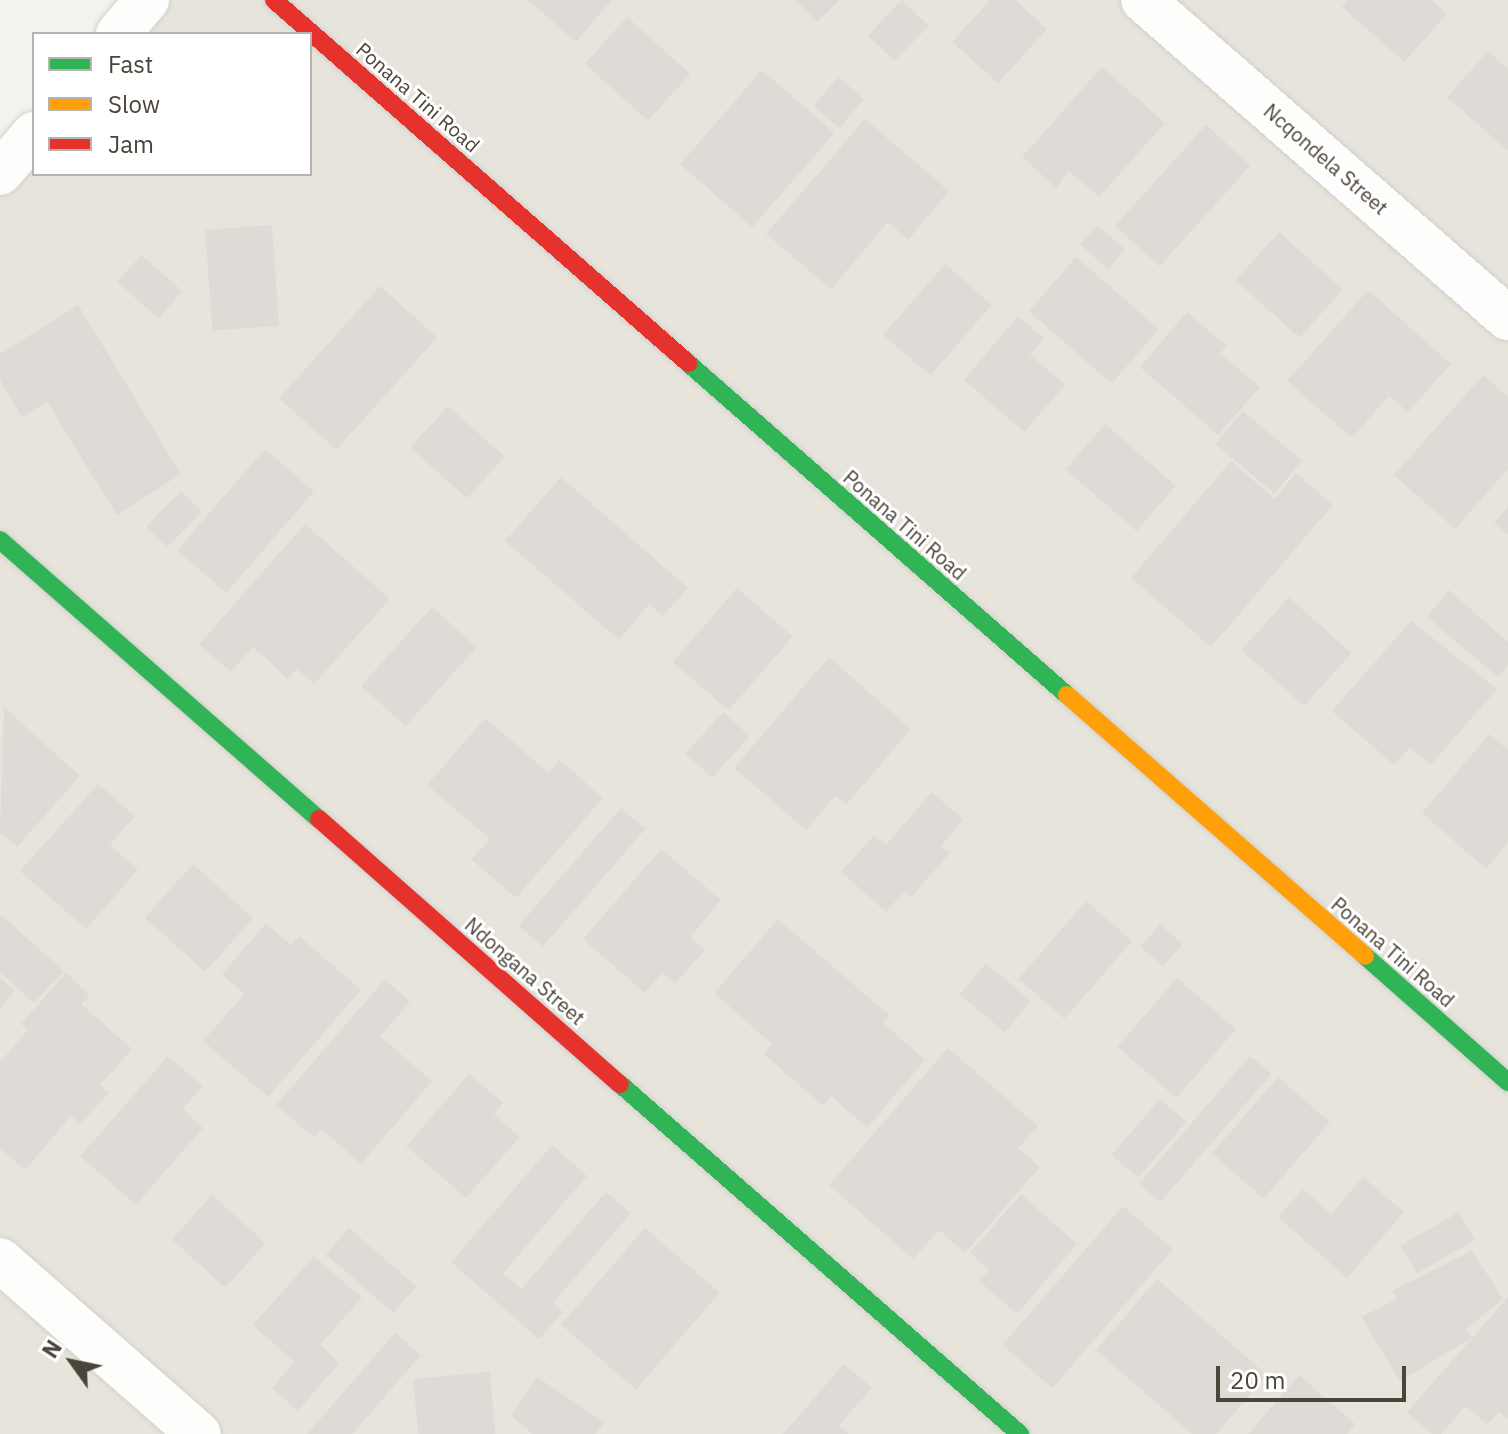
<!DOCTYPE html>
<style>
body{margin:0}
#map{position:relative;width:1508px;height:1434px;overflow:hidden;background:#f4f2ee;font-family:"IBM Plex Sans",sans-serif}
div>[style]{position:absolute}
[style*='--x']{left:calc(var(--x)*1px);top:calc(var(--y)*1px);width:calc(var(--w)*1px);rotate:calc(var(--a)*1deg)}
.residential>*{inset:0;background:#e7e4dc}
.building>*{inset:0;background:#dedbd6;transform-origin:0 0}
.roads{filter:drop-shadow(0 0 2px #d2d0cb) drop-shadow(0 0 2px #d2d0cb)}
.street>*{height:44px;margin:-22px;padding:0 22px;transform-origin:22px;border-radius:22px;background:#fdfdfc}
.fast>*{height:18px;margin:-9px;padding:0 9px;transform-origin:9px;border-radius:9px;background:#30b455}
.slow>*{height:18px;margin:-9px;padding:0 9px;transform-origin:9px;border-radius:9px;background:#ff9f0a}
.jam>*{height:18px;margin:-9px;padding:0 9px;transform-origin:9px;border-radius:9px;background:#e5322d}
span{translate:-50% -50%;white-space:nowrap;text-align:center;line-height:1.15;-webkit-text-stroke:6px #fff;paint-order:stroke}
.street-label{font-size:20px;color:#4b4439}
.legend{position:absolute;left:32px;top:32px;width:280px;height:144px;box-sizing:border-box;background:#fff;border:2px solid #b7b4b0;margin:0;padding:10px 14px;list-style:none;font-size:24px;color:#4b4439}
.legend li{display:flex;align-items:center;gap:16px;height:40px}
.legend b{width:40px;border:2px solid #b7b4b0}
.north{position:absolute;left:32px;top:1322px;width:80px;height:80px;-webkit-text-stroke:6px #fff;paint-order:stroke;rotate:303deg;font-size:22px;font-weight:700;line-height:32px;text-align:center;color:#4b4439}
.north::after{content:'';display:block;margin:auto;width:28px;height:36px;background:#4b4439;clip-path:polygon(50% 0,100% 100%,50% 72%,0 100%)}
.scale{position:absolute;left:1216px;top:1366px;width:190px;height:36px;box-sizing:border-box;border:4px solid #4b4439;border-top:0;padding-left:10px;font-size:24px;line-height:28px;white-space:nowrap;color:#4b4439;-webkit-text-stroke:6px #fff;paint-order:stroke}
</style>
<div id="map">
<div class="residential">
<div style="clip-path:polygon(147px 0,1508px 0,1508px 1434px,0 1434px,0 173px,34px 134px,34px 174px,310px 174px,310px 34px,118px 34px)"></div>
</div>
<div class="building">
<div style="clip-path:polygon(528px 0,612px 0,576px 42px)"></div>
<div style="clip-path:polygon(795px 0,839px 0,817px 22px)"></div>
<div style="left:902px;top:0;width:37px;height:49px;rotate:44deg"></div>
<div style="clip-path:polygon(990px 0,1016px 0,1047px 29px,998px 83px,952px 42px)"></div>
<div style="clip-path:polygon(1347px 0,1432px 0,1447px 14px,1404px 62px,1342px 7px)"></div>
<div style="left:627px;top:17px;width:85px;height:63px;rotate:42deg"></div>
<div style="clip-path:polygon(1488px 51px,1508px 69px,1508px 151px,1447px 97px)"></div>
<div style="clip-path:polygon(1102px 67px,1165px 123px,1099px 197px,1069px 171px,1056px 188px,1022px 157px)"></div>
<div style="left:762px;top:70px;width:96px;height:125px;rotate:41deg"></div>
<div style="left:838px;top:77px;width:34px;height:38px;rotate:40deg"></div>
<div style="clip-path:polygon(865px 119px,949px 191px,908px 240px,888px 222px,831px 289px,766px 234px)"></div>
<div style="left:1206px;top:125px;width:60px;height:136px;rotate:42deg"></div>
<div style="left:272px;top:225px;width:101px;height:67px;rotate:86deg"></div>
<div style="left:1097px;top:225px;width:37px;height:26px;rotate:41deg"></div>
<div style="left:1279px;top:232px;width:86px;height:65px;rotate:42deg"></div>
<div style="left:141px;top:255px;width:55px;height:36px;rotate:41deg"></div>
<div style="left:1076px;top:257px;width:110px;height:72px;rotate:41deg"></div>
<div style="left:945px;top:264px;width:62px;height:94px;rotate:41deg"></div>
<div style="left:380px;top:286px;width:77px;height:151px;rotate:42deg"></div>
<div style="clip-path:polygon(1368px 290px,1451px 364px,1408px 412px,1389px 396px,1352px 438px,1287px 381px)"></div>
<div style="clip-path:polygon(78px 305px,181px 474px,117px 515px,47px 402px,22px 417px,0 380px,0 354px)"></div>
<div style="clip-path:polygon(1187px 312px,1227px 346px,1220px 353px,1260px 387px,1218px 435px,1140px 367px)"></div>
<div style="clip-path:polygon(1018px 316px,1044px 338px,1030px 354px,1065px 385px,1024px 432px,964px 380px)"></div>
<div style="clip-path:polygon(1483px 375px,1508px 397px,1508px 469px,1455px 529px,1394px 475px)"></div>
<div style="left:448px;top:406px;width:76px;height:56px;rotate:42deg"></div>
<div style="left:1243px;top:411px;width:77px;height:43px;rotate:40deg"></div>
<div style="left:1105px;top:424px;width:94px;height:60px;rotate:41deg"></div>
<div style="left:265px;top:449px;width:65px;height:134px;rotate:41deg"></div>
<div style="clip-path:polygon(1231px 461px,1275px 499px,1296px 473px,1333px 505px,1211px 647px,1131px 578px)"></div>
<div style="clip-path:polygon(561px 477px,688px 588px,663px 616px,649px 604px,619px 640px,505px 541px)"></div>
<div style="left:181px;top:491px;width:29px;height:50px;rotate:44deg"></div>
<div style="clip-path:polygon(1508px 507px,1508px 534px,1494px 523px)"></div>
<div style="clip-path:polygon(305px 524px,390px 599px,314px 684px,297px 669px,288px 679px,253px 647px,231px 672px,199px 644px)"></div>
<div style="left:737px;top:588px;width:74px;height:98px;rotate:41deg"></div>
<div style="clip-path:polygon(1449px 590px,1508px 642px,1508px 665px,1498px 677px,1427px 617px)"></div>
<div style="left:1289px;top:597px;width:84px;height:71px;rotate:42deg"></div>
<div style="left:432px;top:607px;width:60px;height:106px;rotate:42deg"></div>
<div style="clip-path:polygon(1411px 621px,1497px 689px,1431px 765px,1410px 747px,1394px 765px,1332px 711px)"></div>
<div style="clip-path:polygon(829px 657px,911px 729px,846px 805px,835px 796px,806px 830px,734px 768px)"></div>
<div style="clip-path:polygon(4px 707px,80px 776px,17px 847px,0 832px)"></div>
<div style="left:723px;top:712px;width:36px;height:56px;rotate:42deg"></div>
<div style="clip-path:polygon(485px 718px,549px 773px,560px 760px,603px 798px,516px 898px,471px 859px,490px 839px,427px 785px)"></div>
<div style="clip-path:polygon(1489px 734px,1508px 750px,1508px 843px,1486px 869px,1422px 813px)"></div>
<div style="clip-path:polygon(98px 784px,135px 816px,110px 845px,138px 870px,86px 929px,20px 871px)"></div>
<div style="clip-path:polygon(932px 792px,963px 819px,941px 846px,950px 853px,911px 897px,905px 891px,886px 912px,841px 872px,874px 835px,886px 845px)"></div>
<div style="left:621px;top:808px;width:32px;height:156px;rotate:41deg"></div>
<div style="clip-path:polygon(661px 849px,721px 900px,690px 937px,705px 950px,675px 984px,662px 973px,645px 993px,583px 939px)"></div>
<div style="left:193px;top:864px;width:81px;height:72px;rotate:42deg"></div>
<div style="left:1086px;top:901px;width:61px;height:103px;rotate:41deg"></div>
<div style="clip-path:polygon(0 914px,64px 971px,34px 1003px,0 972px)"></div>
<div style="clip-path:polygon(778px 919px,889px 1015px,883px 1023px,925px 1060px,867px 1128px,831px 1096px,823px 1106px,764px 1054px,772px 1044px,714px 993px)"></div>
<div style="clip-path:polygon(266px 923px,291px 945px,299px 936px,361px 990px,268px 1097px,203px 1041px,244px 994px,222px 974px)"></div>
<div style="left:1160px;top:924px;width:30px;height:30px;rotate:41deg"></div>
<div style="left:986px;top:963px;width:59px;height:41px;rotate:40deg"></div>
<div style="clip-path:polygon(66px 973px,90px 995px,81px 1004px,132px 1049px,100px 1085px,109px 1093px,80px 1124px,71px 1116px,25px 1170px,0 1148px,0 1062px,28px 1030px,21px 1024px)"></div>
<div style="clip-path:polygon(0 978px,15px 991px,0 1009px)"></div>
<div style="left:1177px;top:978px;width:78px;height:91px;rotate:41deg"></div>
<div style="clip-path:polygon(385px 979px,410px 1002px,380px 1036px,432px 1081px,361px 1164px,321px 1129px,314px 1138px,276px 1105px)"></div>
<div style="clip-path:polygon(948px 1048px,1038px 1126px,1018px 1148px,1040px 1167px,965px 1253px,939px 1230px,913px 1259px,829px 1185px)"></div>
<div style="clip-path:polygon(168px 1056px,203px 1086px,183px 1109px,203px 1128px,136px 1205px,80px 1156px)"></div>
<div style="left:1250px;top:1056px;width:28px;height:169px;rotate:41deg"></div>
<div style="clip-path:polygon(469px 1074px,503px 1103px,494px 1114px,520px 1137px,466px 1198px,406px 1146px)"></div>
<div style="left:1278px;top:1077px;width:69px;height:101px;rotate:41deg"></div>
<div style="left:1160px;top:1099px;width:35px;height:74px;rotate:41deg"></div>
<div style="clip-path:polygon(552px 1145px,587px 1176px,503px 1273px,521px 1289px,606px 1192px,631px 1213px,553px 1303px,563px 1312px,539px 1339px,451px 1262px)"></div>
<div style="clip-path:polygon(1363px 1177px,1404px 1212px,1347px 1278px,1278px 1217px,1303px 1189px,1331px 1214px)"></div>
<div style="clip-path:polygon(1021px 1194px,1077px 1244px,1017px 1314px,979px 1281px,989px 1270px,970px 1253px)"></div>
<div style="left:212px;top:1195px;width:72px;height:60px;rotate:42deg"></div>
<div style="left:1123px;top:1206px;width:66px;height:184px;rotate:41deg"></div>
<div style="left:1459px;top:1212px;width:32px;height:67px;rotate:60deg"></div>
<div style="left:349px;top:1228px;width:89px;height:35px;rotate:41deg"></div>
<div style="left:645px;top:1228px;width:99px;height:128px;rotate:41deg"></div>
<div style="clip-path:polygon(1472px 1251px,1503px 1299px,1466px 1329px,1472px 1338px,1400px 1381px,1361px 1317px,1397px 1299px,1392px 1291px)"></div>
<div style="clip-path:polygon(314px 1256px,362px 1298px,320px 1345px,339px 1363px,298px 1411px,272px 1388px,294px 1362px,253px 1325px)"></div>
<div style="clip-path:polygon(1157px 1279px,1267px 1375px,1216px 1434px,1192px 1434px,1096px 1350px)"></div>
<div style="clip-path:polygon(1508px 1297px,1508px 1420px,1499px 1412px,1487px 1424px,1466px 1406px,1441px 1434px,1432px 1434px,1407px 1412px)"></div>
<div style="clip-path:polygon(395px 1333px,421px 1355px,352px 1434px,307px 1434px)"></div>
<div style="clip-path:polygon(844px 1364px,872px 1388px,839px 1425px,849px 1434px,783px 1434px)"></div>
<div style="left:490px;top:1372px;width:62px;height:77px;rotate:85deg"></div>
<div style="clip-path:polygon(1299px 1375px,1355px 1424px,1347px 1434px,1248px 1434px)"></div>
<div style="clip-path:polygon(537px 1377px,604px 1422px,596px 1434px,532px 1434px,511px 1415px)"></div>
</div>
<div class="roads">
<div class="street">
<div style="--x:1143;--y:0;--w:484;--a:41.1"></div>
<div style="--x:118;--y:34;--w:45;--a:-49.5"></div>
<div style="--x:0;--y:173;--w:52;--a:-48.9"></div>
<div style="--x:0;--y:1260;--w:264;--a:41.2"></div>
</div>
<div class="fast">
<div style="--x:688;--y:363;--w:504;--a:41.22"></div>
<div style="--x:0;--y:540;--w:424;--a:41.2"></div>
<div style="--x:1365;--y:956;--w:191;--a:41.4"></div>
<div style="--x:620;--y:1084;--w:532;--a:41.19"></div>
</div>
<div class="slow">
<div style="--x:1067;--y:695;--w:396;--a:41.2"></div>
</div>
<div class="jam">
<div style="--x:274;--y:0;--w:551;--a:41.24"></div>
<div style="--x:319;--y:819;--w:401;--a:41.4"></div>
</div>
</div>
<div class="street-label">
<span style="left:418px;top:97px;rotate:41deg">Ponana Tini Road</span>
<span style="left:1326px;top:159px;rotate:41deg">Ncqondela Street</span>
<span style="left:905px;top:525px;rotate:41deg">Ponana Tini Road</span>
<span style="left:1393px;top:952px;rotate:41deg">Ponana Tini Road</span>
<span style="left:525px;top:971px;rotate:41deg">Ndongana Street</span>
</div>
<ul class="legend">
<li><b style="height:10px;background:#30b455"></b>Fast</li>
<li><b style="height:10px;background:#ff9f0a"></b>Slow</li>
<li><b style="height:10px;background:#e5322d"></b>Jam</li>
</ul>
<div class="north">N</div>
<div class="scale">20 m</div>
</div>
